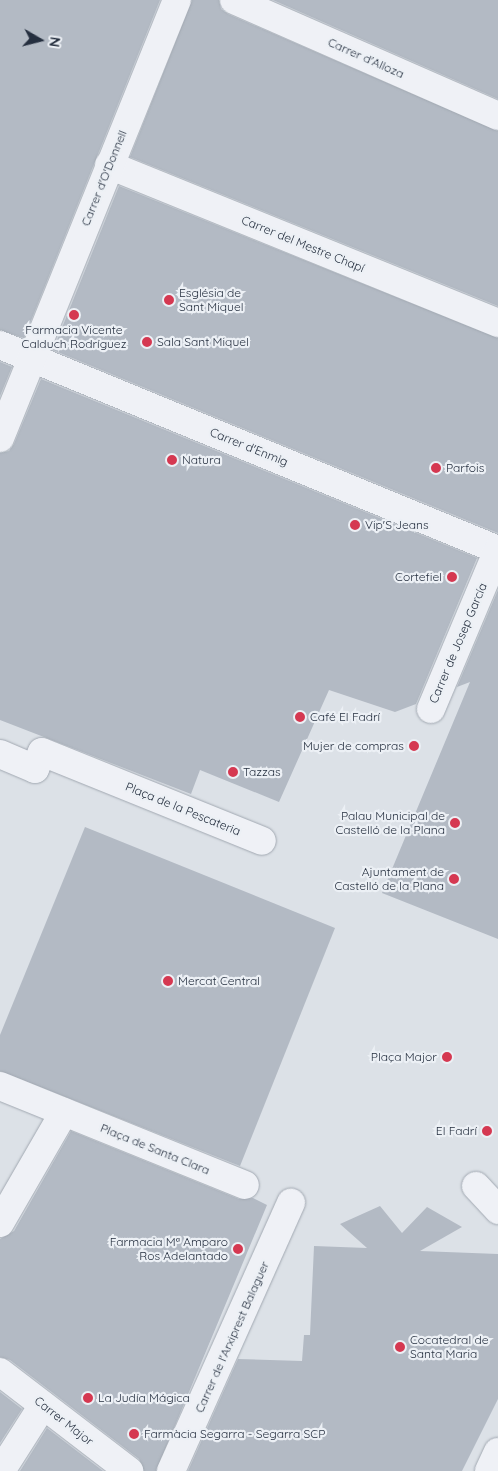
<!DOCTYPE html>
<meta charset="utf-8">
<style>
body{margin:0}
#map{position:relative;width:498px;height:1471px;overflow:hidden;background:#dce1e7;font-family:Quicksand,sans-serif}
div>[style]{position:absolute}
[style*='--x']{left:calc(var(--x)*1px);top:calc(var(--y)*1px);width:calc(var(--w)*1px);rotate:calc(var(--a)*1deg)}
.building>*{inset:0;background:#b3bac4}
.roads{filter:drop-shadow(0 0 1px #a1a8b1) drop-shadow(0 0 1px #a1a8b1)}
.street>*{height:28px;margin:-14px;padding:0 14px;transform-origin:14px;border-radius:14px;background:#eff1f6}
.dots>*{width:14px;height:14px;translate:-50% -50%;box-sizing:border-box;border:2px solid #ecf0f5;border-radius:50%}
span{translate:-50% -50%;white-space:nowrap;text-align:center;line-height:1.15;-webkit-text-stroke:4.5px #ecf0f5;paint-order:stroke}
.street-label{font-size:12px;color:#252f3f}
.poi-label{font-size:12px;color:#252f3f}
.left{translate:0 -50%;text-align:left}
.right{translate:-100% -50%;text-align:right}
.north{position:absolute;left:15px;top:15px;width:50px;height:50px;-webkit-text-stroke:4px #ecf0f5;paint-order:stroke;rotate:98deg;font-size:14px;font-weight:700;line-height:20px;text-align:center;color:#252f3f}
.north::after{content:'';display:block;margin:auto;width:18px;height:22px;background:#252f3f;clip-path:polygon(50% 0,100% 100%,50% 72%,0 100%)}
</style>
<div id="map">
<div class="building">
<div style="clip-path:polygon(0 0,160px 0,24px 338px,0 330px)"></div>
<div style="clip-path:polygon(192px 0,219px 0,221px 9px,228px 14px,498px 131px,498px 306px,130px 157px)"></div>
<div style="clip-path:polygon(273px 0,498px 0,498px 99px)"></div>
<div style="clip-path:polygon(119px 186px,498px 338px,498px 533px,53px 350px)"></div>
<div style="clip-path:polygon(0 362px,12px 367px,0 396px)"></div>
<div style="clip-path:polygon(41px 379px,477px 558px,416px 704px,395px 712px,329px 690px,279px 802px,200px 770px,191px 794px,0 720px,0 453px,9px 451px,14px 444px)"></div>
<div style="clip-path:polygon(498px 590px,498px 939px,382px 893px,470px 682px,457px 687px)"></div>
<div style="clip-path:polygon(85px 827px,335px 928px,240px 1166px,0 1071px,0 1035px)"></div>
<div style="clip-path:polygon(71px 1131px,239px 1199px,253px 1198px,267px 1205px,156px 1471px,144px 1471px,139px 1459px,10px 1360px,0 1357px,0 1239px,14px 1231px)"></div>
<div style="clip-path:polygon(380px 1206px,402px 1233px,427px 1207px,462px 1227px,420px 1251px,498px 1254px,498px 1399px,462px 1471px,188px 1471px,238px 1359px,302px 1361px,304px 1335px,310px 1335px,314px 1246px,367px 1248px,340px 1224px)"></div>
<div style="clip-path:polygon(0 1392px,22px 1409px,0 1443px)"></div>
<div style="clip-path:polygon(47px 1428px,103px 1471px,20px 1471px)"></div>
</div>
<div class="roads">
<div class="street">
<div style="--x:234;--y:0;--w:288;--a:23.7"></div>
<div style="--x:109;--y:165;--w:420;--a:22.1"></div>
<div style="--x:0;--y:345;--w:539;--a:22.37"></div>
<div style="--x:0;--y:438;--w:472;--a:-68"></div>
<div style="--x:431;--y:709;--w:173;--a:-67.2"></div>
<div style="--x:0;--y:754;--w:38;--a:23"></div>
<div style="--x:35;--y:769;--w:18;--a:-68"></div>
<div style="--x:42;--y:752;--w:237;--a:22"></div>
<div style="--x:0;--y:1086;--w:264;--a:22"></div>
<div style="--x:476;--y:1186;--w:33;--a:47"></div>
<div style="--x:0;--y:1223;--w:128;--a:-60"></div>
<div style="--x:0;--y:1372;--w:163;--a:37.5"></div>
<div style="--x:1;--y:1471;--w:78;--a:-57.5"></div>
<div style="--x:171;--y:1471;--w:294;--a:-65.9"></div>
<div style="--x:489;--y:1471;--w:21;--a:-65"></div>
</div>
</div>
<div class="dots">
<div style="left:169px;top:300px;background:#d53851"></div>
<div style="left:74px;top:315px;background:#d53851"></div>
<div style="left:147px;top:342px;background:#d53851"></div>
<div style="left:172px;top:460px;background:#d53851"></div>
<div style="left:436px;top:468px;background:#d53851"></div>
<div style="left:355px;top:525px;background:#d53851"></div>
<div style="left:452px;top:577px;background:#d53851"></div>
<div style="left:300px;top:717px;background:#d53851"></div>
<div style="left:414px;top:746px;background:#d53851"></div>
<div style="left:233px;top:772px;background:#d53851"></div>
<div style="left:455px;top:823px;background:#d53851"></div>
<div style="left:454px;top:879px;background:#d53851"></div>
<div style="left:168px;top:981px;background:#d53851"></div>
<div style="left:447px;top:1057px;background:#d53851"></div>
<div style="left:487px;top:1131px;background:#d53851"></div>
<div style="left:238px;top:1249px;background:#d53851"></div>
<div style="left:400px;top:1347px;background:#d53851"></div>
<div style="left:88px;top:1398px;background:#d53851"></div>
<div style="left:134px;top:1434px;background:#d53851"></div>
</div>
<div class="street-label">
<span style="left:366px;top:58px;rotate:24deg">Carrer d'Alloza</span>
<span style="left:104px;top:178px;rotate:-68deg">Carrer d'O'Donnell</span>
<span style="left:303px;top:244px;rotate:22deg">Carrer del Mestre Chapí</span>
<span style="left:249px;top:447px;rotate:22deg">Carrer d'Enmig</span>
<span style="left:458px;top:643px;rotate:-67deg">Carrer de Josep García</span>
<span style="left:183px;top:809px;rotate:22deg">Plaça de la Pescateria</span>
<span style="left:155px;top:1149px;rotate:22deg">Plaça de Santa Clara</span>
<span style="left:232px;top:1337px;rotate:-66deg">Carrer de l'Arxiprest Balaguer</span>
<span style="left:64px;top:1421px;rotate:38deg">Carrer Major</span>
</div>
<div class="poi-label">
<span class="left" style="left:179px;top:300px">Església de<br>Sant Miquel</span>
<span style="left:74px;top:337px">Farmacia Vicente<br>Calduch Rodríguez</span>
<span class="left" style="left:157px;top:342px">Sala Sant Miquel</span>
<span class="left" style="left:182px;top:460px">Natura</span>
<span class="left" style="left:446px;top:468px">Parfois</span>
<span class="left" style="left:365px;top:525px">Vip'S Jeans</span>
<span class="right" style="left:442px;top:577px">Cortefiel</span>
<span class="left" style="left:310px;top:717px">Café El Fadrí</span>
<span class="right" style="left:404px;top:746px">Mujer de compras</span>
<span class="left" style="left:243px;top:772px">Tazzas</span>
<span class="right" style="left:445px;top:823px">Palau Municipal de<br>Castelló de la Plana</span>
<span class="right" style="left:444px;top:879px">Ajuntament de<br>Castelló de la Plana</span>
<span class="left" style="left:178px;top:981px">Mercat Central</span>
<span class="right" style="left:437px;top:1057px">Plaça Major</span>
<span class="right" style="left:477px;top:1131px">El Fadrí</span>
<span class="right" style="left:228px;top:1249px">Farmacia Mª Amparo<br>Ros Adelantado</span>
<span class="left" style="left:410px;top:1347px">Cocatedral de<br>Santa Maria</span>
<span class="left" style="left:98px;top:1398px">La Judía Mágica</span>
<span class="left" style="left:144px;top:1434px">Farmàcia Segarra - Segarra SCP</span>
</div>
<div class="north">N</div>
</div>
